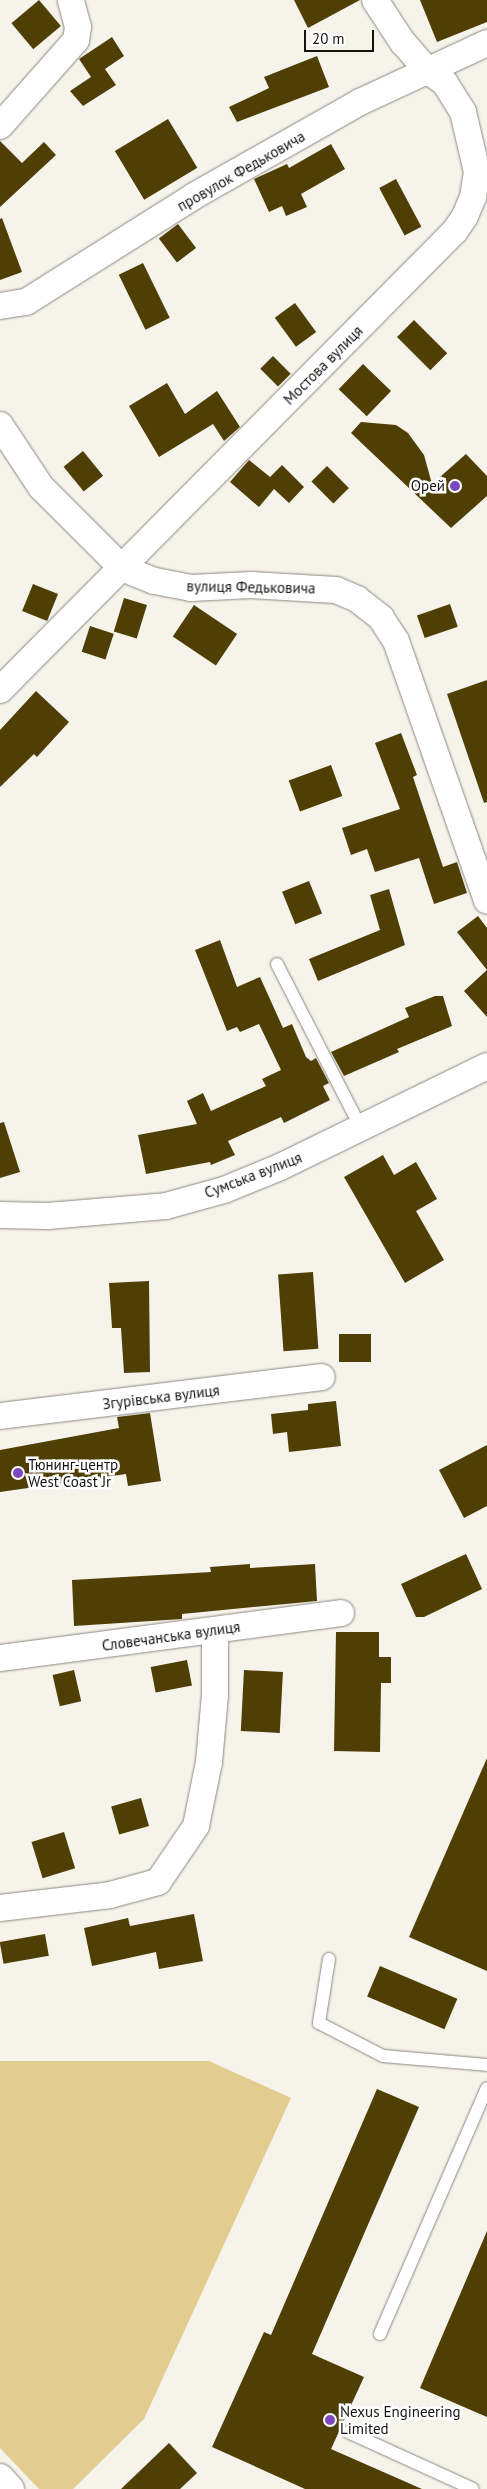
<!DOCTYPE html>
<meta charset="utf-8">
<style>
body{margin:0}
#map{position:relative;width:487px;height:2489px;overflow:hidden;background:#f6f3eb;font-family:"PT Sans",sans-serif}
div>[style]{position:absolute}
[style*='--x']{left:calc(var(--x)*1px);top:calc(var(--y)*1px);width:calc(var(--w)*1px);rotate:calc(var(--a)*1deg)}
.green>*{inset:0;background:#e2cc90}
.building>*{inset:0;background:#503f05;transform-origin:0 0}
.roads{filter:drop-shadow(0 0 1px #8b8881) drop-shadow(0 0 1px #8b8881)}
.service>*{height:12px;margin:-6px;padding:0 6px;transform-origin:6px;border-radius:6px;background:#fff}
.minor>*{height:26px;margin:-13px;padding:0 13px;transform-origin:13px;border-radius:13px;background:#fff}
.tertiary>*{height:28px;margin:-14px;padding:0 14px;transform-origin:14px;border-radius:14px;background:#fff}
.dots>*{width:14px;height:14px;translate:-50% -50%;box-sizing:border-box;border:2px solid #fff;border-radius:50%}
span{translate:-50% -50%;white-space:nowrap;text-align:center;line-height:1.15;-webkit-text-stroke:5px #fff;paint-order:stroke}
.street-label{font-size:15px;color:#141310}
.poi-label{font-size:15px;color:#141310}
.right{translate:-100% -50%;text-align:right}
.left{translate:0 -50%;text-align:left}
.scale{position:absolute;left:304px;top:30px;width:70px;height:22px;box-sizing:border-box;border:2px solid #141310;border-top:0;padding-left:6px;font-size:15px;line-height:18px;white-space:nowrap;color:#141310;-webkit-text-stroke:4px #fff;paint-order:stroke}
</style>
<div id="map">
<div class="green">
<div style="clip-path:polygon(0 2061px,209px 2061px,291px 2098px,144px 2419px,73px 2489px,39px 2489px,0 2448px)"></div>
</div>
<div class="building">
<div style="left:39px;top:0;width:34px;height:36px;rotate:50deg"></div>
<div style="clip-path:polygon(294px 0,360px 0,308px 28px)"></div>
<div style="clip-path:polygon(420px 0,487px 0,487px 22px,437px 42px)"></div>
<div style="clip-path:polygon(112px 37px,124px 56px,105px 69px,116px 85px,83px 106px,70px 91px,91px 77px,79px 59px)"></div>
<div style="clip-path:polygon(317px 56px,329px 87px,237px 122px,229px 107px,269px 88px,264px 77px)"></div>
<div style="left:168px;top:119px;width:57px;height:62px;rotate:59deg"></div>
<div style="clip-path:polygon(0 141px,22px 163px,44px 142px,56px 155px,0 207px)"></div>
<div style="clip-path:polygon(331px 144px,345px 169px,301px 194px,307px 207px,286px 216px,282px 206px,269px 212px,254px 179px,287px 164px,289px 168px)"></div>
<div style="left:396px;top:179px;width:54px;height:19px;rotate:62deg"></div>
<div style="clip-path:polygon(2px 218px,22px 272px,0 280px,0 219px)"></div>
<div style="left:178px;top:224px;width:30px;height:24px;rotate:53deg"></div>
<div style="left:143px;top:263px;width:61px;height:27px;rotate:64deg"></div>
<div style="left:295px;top:303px;width:36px;height:25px;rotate:54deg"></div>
<div style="left:414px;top:320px;width:47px;height:24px;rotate:45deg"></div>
<div style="left:273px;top:356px;width:25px;height:18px;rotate:45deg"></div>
<div style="left:363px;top:364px;width:39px;height:35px;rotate:44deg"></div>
<div style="clip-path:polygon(167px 383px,185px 414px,217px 391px,240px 427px,224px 441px,213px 424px,159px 457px,129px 406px)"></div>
<div style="clip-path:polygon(361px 422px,396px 425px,408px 433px,424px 455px,432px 484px,466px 454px,487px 476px,487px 496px,451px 528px,351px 433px)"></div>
<div style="left:83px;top:451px;width:32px;height:25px;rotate:51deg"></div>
<div style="clip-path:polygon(249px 460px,270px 477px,282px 465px,304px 487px,289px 503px,274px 489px,259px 507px,230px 482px)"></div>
<div style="left:327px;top:466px;width:31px;height:22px;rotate:45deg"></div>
<div style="left:33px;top:584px;width:27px;height:29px;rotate:22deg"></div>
<div style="left:124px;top:598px;width:24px;height:35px;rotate:17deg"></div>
<div style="left:450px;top:604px;width:24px;height:35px;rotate:71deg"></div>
<div style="left:194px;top:605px;width:52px;height:38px;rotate:34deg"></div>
<div style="left:90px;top:626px;width:25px;height:27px;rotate:18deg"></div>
<div style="clip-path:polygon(487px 680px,487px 802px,484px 803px,447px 694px)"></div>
<div style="clip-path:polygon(36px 691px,69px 722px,37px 757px,34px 754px,0 787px,0 730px)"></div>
<div style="clip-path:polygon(401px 733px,417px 775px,413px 777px,443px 867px,457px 862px,467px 893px,434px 904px,419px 858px,375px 872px,367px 849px,351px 855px,342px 828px,400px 809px,375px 743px)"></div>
<div style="left:331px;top:765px;width:33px;height:45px;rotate:70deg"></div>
<div style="left:309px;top:881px;width:35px;height:29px;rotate:68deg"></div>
<div style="clip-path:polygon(389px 889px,405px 945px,318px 981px,309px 959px,380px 930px,370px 895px)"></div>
<div style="clip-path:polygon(478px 916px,487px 928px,487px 970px,457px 932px)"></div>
<div style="clip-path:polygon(220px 940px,237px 987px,260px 977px,283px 1028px,292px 1024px,306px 1057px,311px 1061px,316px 1058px,329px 1083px,323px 1086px,330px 1100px,284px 1123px,281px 1117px,228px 1141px,235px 1155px,211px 1165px,210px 1162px,146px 1174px,138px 1135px,197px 1124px,187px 1101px,203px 1093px,211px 1111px,266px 1086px,262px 1079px,281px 1070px,259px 1024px,240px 1032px,237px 1027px,227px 1031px,195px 950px)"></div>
<div style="clip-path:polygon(487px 970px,487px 1017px,464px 991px)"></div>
<div style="clip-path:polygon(435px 996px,443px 996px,452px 1026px,397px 1049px,399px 1052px,344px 1076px,331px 1052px,409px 1017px,405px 1008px)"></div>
<div style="clip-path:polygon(4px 1122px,20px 1172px,0 1178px,0 1123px)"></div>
<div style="clip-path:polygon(383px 1155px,394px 1175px,416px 1162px,437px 1199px,416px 1211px,444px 1260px,405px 1283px,344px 1177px)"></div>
<div style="left:313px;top:1272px;width:77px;height:35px;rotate:86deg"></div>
<div style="clip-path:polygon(149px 1281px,150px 1372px,124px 1373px,121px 1328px,112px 1328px,109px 1283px)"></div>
<div style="left:339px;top:1334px;width:32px;height:28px"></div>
<div style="clip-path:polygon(336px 1401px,341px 1446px,289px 1452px,287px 1432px,273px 1434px,271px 1414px,308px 1410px,308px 1404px)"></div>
<div style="clip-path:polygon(150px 1413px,161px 1481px,128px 1486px,126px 1474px,0 1492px,0 1450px,119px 1428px,117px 1417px)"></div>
<div style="clip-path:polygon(487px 1445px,487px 1506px,464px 1518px,439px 1470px)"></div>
<div style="clip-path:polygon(466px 1554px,482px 1589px,424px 1617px,416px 1617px,401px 1584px)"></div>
<div style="clip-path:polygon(250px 1564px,250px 1568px,315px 1564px,317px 1601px,182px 1614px,182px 1619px,74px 1626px,72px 1580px,211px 1572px,210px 1567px)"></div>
<div style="clip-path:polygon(336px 1632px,379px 1632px,379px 1657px,391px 1657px,391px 1683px,381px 1683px,380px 1752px,334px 1751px)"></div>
<div style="left:187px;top:1660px;width:26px;height:37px;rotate:79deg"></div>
<div style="left:74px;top:1670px;width:32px;height:22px;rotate:77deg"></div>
<div style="left:244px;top:1670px;width:39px;height:61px;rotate:3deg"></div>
<div style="clip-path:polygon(487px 1758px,487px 1971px,409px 1937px)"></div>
<div style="left:141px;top:1798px;width:29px;height:31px;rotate:74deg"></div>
<div style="left:64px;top:1832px;width:38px;height:34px;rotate:73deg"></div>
<div style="clip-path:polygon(194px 1914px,203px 1961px,159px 1969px,156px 1952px,92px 1966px,84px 1928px,128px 1918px,130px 1926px)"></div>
<div style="left:45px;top:1934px;width:22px;height:46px;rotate:80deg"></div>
<div style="left:380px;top:1966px;width:84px;height:33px;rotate:23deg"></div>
<div style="clip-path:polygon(377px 2089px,419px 2107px,312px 2354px,364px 2377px,331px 2449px,422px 2489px,305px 2489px,212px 2447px,264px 2332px,271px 2335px)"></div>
<div style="clip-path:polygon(487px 2231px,487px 2417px,420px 2388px)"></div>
<div style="clip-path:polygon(169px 2443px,197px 2473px,180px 2489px,121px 2489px)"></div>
</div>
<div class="roads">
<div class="service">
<div style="--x:277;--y:964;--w:184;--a:62.9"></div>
<div style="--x:329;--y:1959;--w:65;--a:98.9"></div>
<div style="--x:319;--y:2023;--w:72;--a:27.3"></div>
<div style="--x:383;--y:2056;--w:104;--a:4.9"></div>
<div style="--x:380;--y:2334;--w:268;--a:-66.5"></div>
<div style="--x:348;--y:2432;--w:137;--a:24.5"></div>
</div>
<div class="minor">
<div style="--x:0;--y:126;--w:115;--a:-48.5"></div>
<div style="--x:76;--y:40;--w:13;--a:-81"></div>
<div style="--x:78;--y:27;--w:28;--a:-105"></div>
<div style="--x:0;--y:306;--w:26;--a:-9"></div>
<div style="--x:26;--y:302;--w:199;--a:-32.2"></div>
<div style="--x:194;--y:196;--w:191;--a:-29.5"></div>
<div style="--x:360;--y:102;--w:140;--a:-24.9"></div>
<div style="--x:0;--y:425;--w:74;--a:56.5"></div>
<div style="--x:41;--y:487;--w:115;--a:45"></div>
<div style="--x:122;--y:568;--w:35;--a:22"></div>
<div style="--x:155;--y:581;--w:37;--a:11"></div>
<div style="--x:191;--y:588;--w:60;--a:-2.9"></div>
<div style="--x:251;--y:585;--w:85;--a:3.4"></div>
<div style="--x:336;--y:590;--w:23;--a:23"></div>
<div style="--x:357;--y:599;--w:31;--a:38"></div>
<div style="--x:381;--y:618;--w:27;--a:57"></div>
<div style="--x:396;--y:641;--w:275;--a:70.7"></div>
<div style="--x:0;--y:690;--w:646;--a:-45.25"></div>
<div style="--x:455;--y:231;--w:18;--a:-56"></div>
<div style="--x:465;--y:216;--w:21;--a:-67"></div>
<div style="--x:473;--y:197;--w:25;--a:-81"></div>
<div style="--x:477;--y:172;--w:62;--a:-103.1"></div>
<div style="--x:463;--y:112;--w:34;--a:-122"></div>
<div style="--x:445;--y:83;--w:24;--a:-144"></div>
<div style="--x:426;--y:69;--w:35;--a:-131"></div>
<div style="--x:403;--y:43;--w:51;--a:-123.1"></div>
<div style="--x:0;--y:1215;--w:48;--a:1.2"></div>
<div style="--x:48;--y:1216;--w:118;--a:-4.8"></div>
<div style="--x:166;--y:1206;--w:60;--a:-15.4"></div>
<div style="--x:224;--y:1190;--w:61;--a:-22.3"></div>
<div style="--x:280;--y:1167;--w:230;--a:-26"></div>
<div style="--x:0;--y:1416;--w:324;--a:-6.9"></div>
<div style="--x:0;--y:1658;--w:344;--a:-7.5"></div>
<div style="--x:0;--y:1908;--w:111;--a:-6.7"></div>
<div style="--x:110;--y:1895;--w:50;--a:-15.2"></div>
<div style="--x:158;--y:1882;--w:68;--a:-55.8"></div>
<div style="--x:196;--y:1826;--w:65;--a:-78.5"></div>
<div style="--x:209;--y:1762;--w:67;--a:-84.9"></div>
<div style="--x:215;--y:1695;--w:65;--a:-90"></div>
</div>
<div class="tertiary">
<div style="--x:0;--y:2478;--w:15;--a:48"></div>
</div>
</div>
<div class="dots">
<div style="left:455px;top:486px;background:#7b46be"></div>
<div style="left:18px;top:1473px;background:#7b46be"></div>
<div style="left:330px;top:2420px;background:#7b46be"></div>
</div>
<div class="street-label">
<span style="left:241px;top:171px;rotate:-30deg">провулок Федьковича</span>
<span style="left:323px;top:365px;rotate:-45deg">Мостова вулиця</span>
<span style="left:251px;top:587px;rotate:1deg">вулиця Федьковича</span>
<span style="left:253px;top:1175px;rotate:-21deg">Сумська вулиця</span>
<span style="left:161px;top:1397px;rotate:-7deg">Згурівська вулиця</span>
<span style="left:171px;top:1636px;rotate:-8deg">Словечанська вулиця</span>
</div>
<div class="poi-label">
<span class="right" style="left:445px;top:486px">Орей</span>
<span class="left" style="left:28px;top:1473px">Тюнинг-центр<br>West Coast Jr</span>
<span class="left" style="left:340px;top:2420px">Nexus Engineering<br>Limited</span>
</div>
<div class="scale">20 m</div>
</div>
